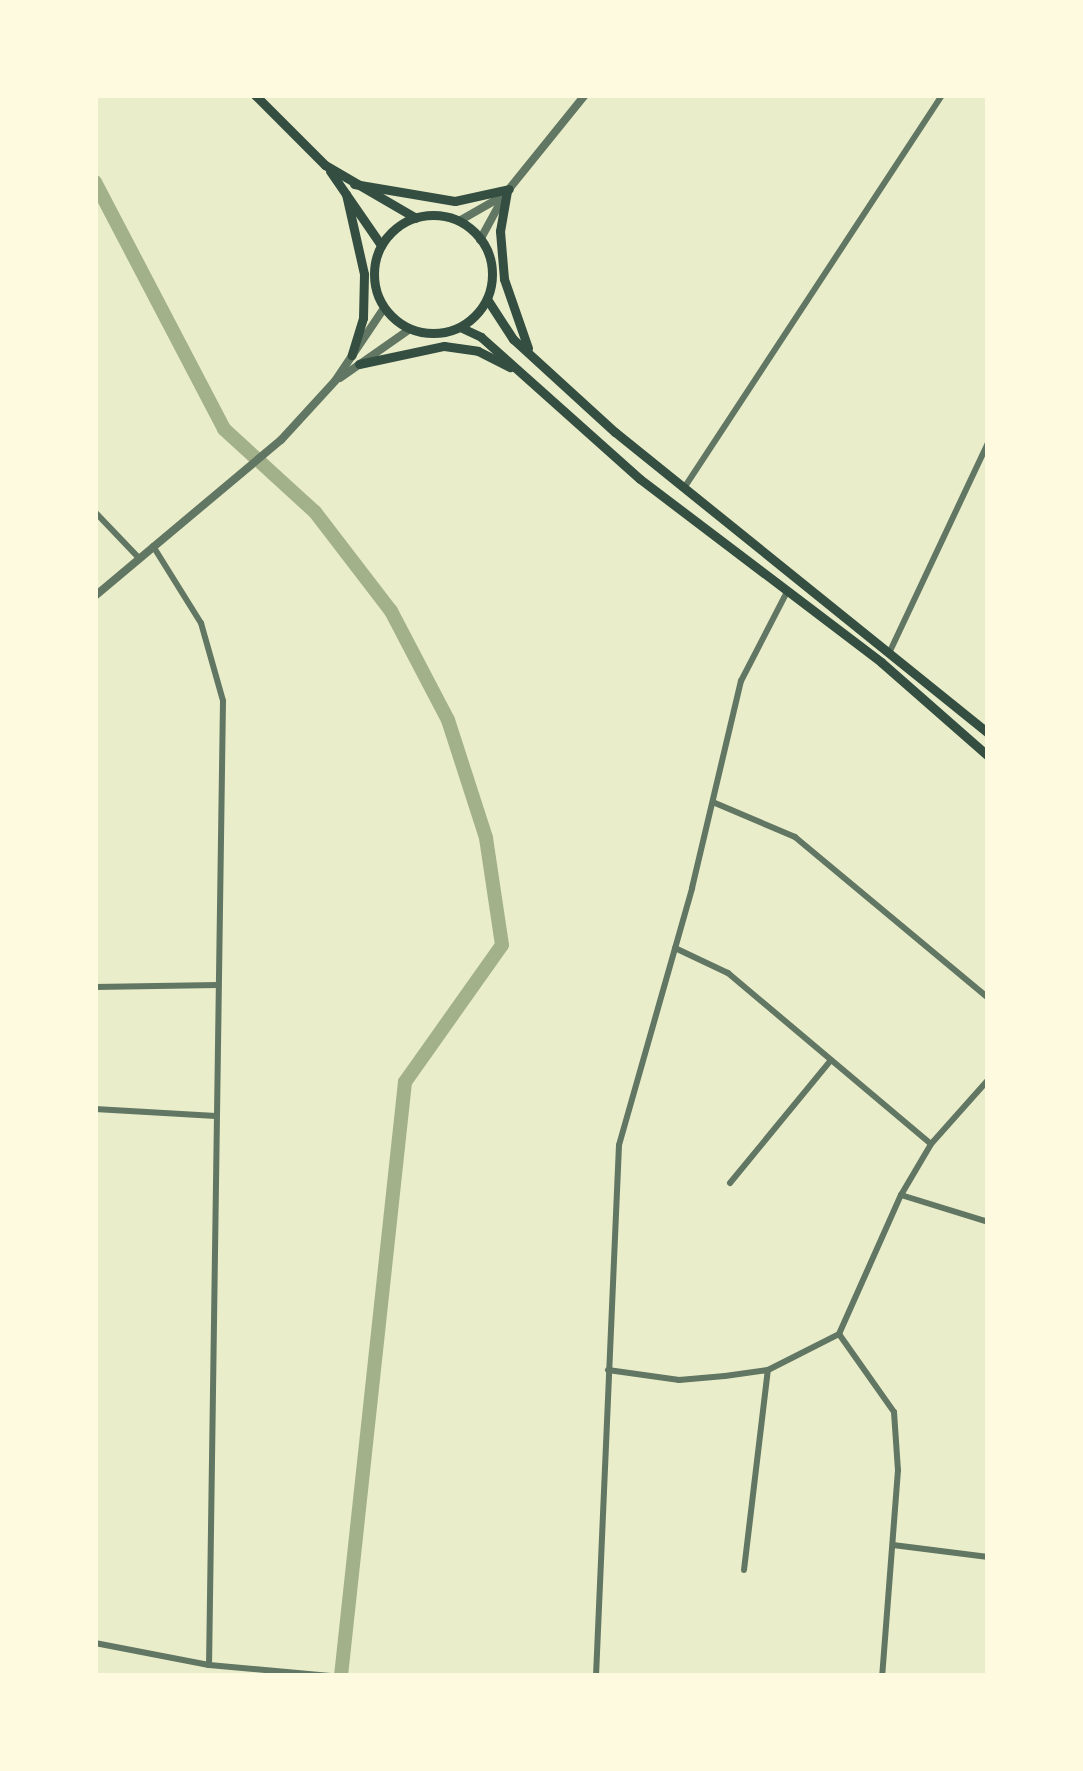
<!DOCTYPE html>
<html>
<head>
<meta charset="utf-8">
<style>
  body { margin:0 }
  #map { position:relative; width:1083px; height:1771px; overflow:hidden; background:#e9edc9; font-family:Signika,sans-serif }
  div>[style] { position:absolute }
  .canal>* { height:14px; margin:-7px; padding:0 7px; transform-origin:7px; border-radius:7px; background:#a3b18a }
  .minor>* { height:6px; margin:-3px; padding:0 3px; transform-origin:3px; border-radius:3px; background:#617663 }
  .tertiary>* { height:8px; margin:-4px; padding:0 4px; transform-origin:4px; border-radius:4px; background:#617663 }
  .secondary>* { height:9px; margin:-4.5px; padding:0 4.5px; transform-origin:4.5px; border-radius:4.5px; background:#344e41 }
  .secondary>.ring { margin:-4.5px; padding:0; box-sizing:content-box; background:none; border:9px solid #344e41; border-radius:50% }
  span { translate:-50% -50%; white-space:nowrap; text-align:center; line-height:1.15; -webkit-text-stroke:10px #fefae0; paint-order:stroke }
  .frame { position:absolute; inset:0; border:98px solid #fefae0; pointer-events:none }
</style>
</head>
<body>
<div id="map">
  <div class="canal">
    <div style="left:95px;top:182px;width:279px;rotate:62.4deg"></div>
    <div style="left:224px;top:429px;width:123px;rotate:42.4deg"></div>
    <div style="left:315px;top:512px;width:125px;rotate:52.5deg"></div>
    <div style="left:391px;top:611px;width:123px;rotate:62.4deg"></div>
    <div style="left:448px;top:720px;width:124px;rotate:72.1deg"></div>
    <div style="left:486px;top:838px;width:108px;rotate:81.5deg"></div>
    <div style="left:502px;top:945px;width:168px;rotate:125.3deg"></div>
    <div style="left:405px;top:1082px;width:597px;rotate:96.15deg"></div>
  </div>
  <div class="minor">
    <div style="left:686px;top:485px;width:467px;rotate:-56.7deg"></div>
    <div style="left:95px;top:512px;width:62px;rotate:46.3deg"></div>
    <div style="left:153px;top:546px;width:91px;rotate:58.1deg"></div>
    <div style="left:201px;top:623px;width:81px;rotate:74.2deg"></div>
    <div style="left:223px;top:701px;width:964px;rotate:90.83deg"></div>
    <div style="left:891px;top:649px;width:228px;rotate:-64.8deg"></div>
    <div style="left:715px;top:803px;width:87px;rotate:23deg"></div>
    <div style="left:795px;top:837px;width:251px;rotate:39.8deg"></div>
    <div style="left:675px;top:948px;width:59px;rotate:25.3deg"></div>
    <div style="left:728px;top:973px;width:265px;rotate:40.1deg"></div>
    <div style="left:95px;top:987px;width:123px;rotate:-0.9deg"></div>
    <div style="left:95px;top:1109px;width:121px;rotate:3.3deg"></div>
    <div style="left:730px;top:1183px;width:159px;rotate:-50.6deg"></div>
    <div style="left:901px;top:1195px;width:91px;rotate:17.2deg"></div>
    <div style="left:839px;top:1334px;width:95px;rotate:54.8deg"></div>
    <div style="left:894px;top:1412px;width:58px;rotate:86.1deg"></div>
    <div style="left:898px;top:1470px;width:207px;rotate:94.4deg"></div>
    <div style="left:608px;top:1370px;width:72px;rotate:8deg"></div>
    <div style="left:679px;top:1380px;width:46px;rotate:-5deg"></div>
    <div style="left:725px;top:1376px;width:43px;rotate:-7.9deg"></div>
    <div style="left:768px;top:1370px;width:80px;rotate:-26.9deg"></div>
    <div style="left:839px;top:1334px;width:152px;rotate:-66deg"></div>
    <div style="left:901px;top:1195px;width:59px;rotate:-59.5deg"></div>
    <div style="left:931px;top:1144px;width:86px;rotate:-48.3deg"></div>
    <div style="left:893px;top:1545px;width:96px;rotate:7.2deg"></div>
    <div style="left:744px;top:1570px;width:201px;rotate:-83.2deg"></div>
    <div style="left:95px;top:1643px;width:116px;rotate:10.9deg"></div>
    <div style="left:209px;top:1665px;width:122px;rotate:5.2deg"></div>
    <div style="left:596px;top:1676px;width:531px;rotate:-87.52deg"></div>
    <div style="left:619px;top:1145px;width:267px;rotate:-74.1deg"></div>
    <div style="left:692px;top:888px;width:213px;rotate:-76.7deg"></div>
    <div style="left:741px;top:681px;width:100px;rotate:-62.7deg"></div>
  </div>
  <div class="tertiary">
    <div style="left:459px;top:221px;width:48px;rotate:-29.7deg"></div>
    <div style="left:480px;top:240px;width:52px;rotate:-61.5deg"></div>
    <div style="left:505px;top:194px;width:127px;rotate:-51.1deg"></div>
    <div style="left:340px;top:378px;width:85px;rotate:-35deg"></div>
    <div style="left:95px;top:596px;width:243px;rotate:-40deg"></div>
    <div style="left:281px;top:440px;width:80px;rotate:-47.5deg"></div>
    <div style="left:335px;top:381px;width:88px;rotate:-56.1deg"></div>
  </div>
  <div class="secondary">
    <div style="left:255px;top:95px;width:99px;rotate:45deg"></div>
    <div style="left:325px;top:165px;width:105px;rotate:30.2deg"></div>
    <div style="left:330px;top:171px;width:90px;rotate:55.4deg"></div>
    <div style="left:354px;top:184px;width:102px;rotate:9.6deg"></div>
    <div style="left:455px;top:201px;width:55px;rotate:-12.5deg"></div>
    <div style="left:507px;top:191px;width:41px;rotate:99.9deg"></div>
    <div style="left:500px;top:231px;width:48px;rotate:85.2deg"></div>
    <div style="left:504px;top:279px;width:73px;rotate:70.8deg"></div>
    <div style="left:346px;top:194px;width:82px;rotate:77.3deg"></div>
    <div style="left:364px;top:274px;width:44px;rotate:91.3deg"></div>
    <div style="left:363px;top:318px;width:39px;rotate:107deg"></div>
    <div class="ring" style="left:374px;top:215px;width:109px;height:109px"></div>
    <div style="left:487px;top:299px;width:48px;rotate:57deg"></div>
    <div style="left:513px;top:339px;width:138px;rotate:42.4deg"></div>
    <div style="left:615px;top:432px;width:479px;rotate:38.9deg"></div>
    <div style="left:460px;top:327px;width:23px;rotate:25deg"></div>
    <div style="left:481px;top:337px;width:213px;rotate:41.8deg"></div>
    <div style="left:640px;top:479px;width:303px;rotate:37.2deg"></div>
    <div style="left:881px;top:662px;width:142px;rotate:41.3deg"></div>
    <div style="left:359px;top:364px;width:87px;rotate:-12deg"></div>
    <div style="left:444px;top:346px;width:34px;rotate:8deg"></div>
    <div style="left:478px;top:351px;width:36px;rotate:27deg"></div>
  </div>
  <div class="frame"></div>
</div>
</body>
</html>
